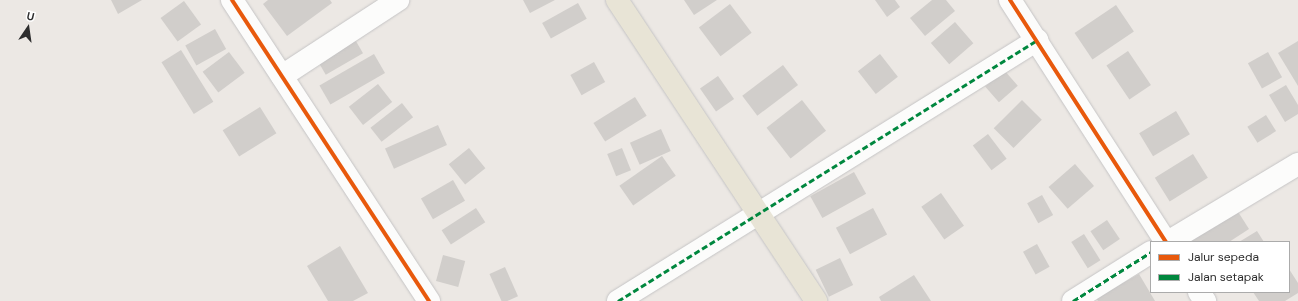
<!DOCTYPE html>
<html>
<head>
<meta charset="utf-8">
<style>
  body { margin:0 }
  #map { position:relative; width:1298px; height:301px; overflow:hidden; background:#ece8e4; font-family:"DM Sans",sans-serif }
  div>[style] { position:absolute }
  .building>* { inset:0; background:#d1cecb; transform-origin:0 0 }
  .roads { filter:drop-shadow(0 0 1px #c5c4c5) drop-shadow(0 0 1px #c5c4c5) }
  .minor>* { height:22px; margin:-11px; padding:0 11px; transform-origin:11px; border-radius:11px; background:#fcfcfb }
  .major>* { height:22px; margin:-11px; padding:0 11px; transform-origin:11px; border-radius:11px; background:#e8e4d6 }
  .quiet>* { height:3px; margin-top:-1.5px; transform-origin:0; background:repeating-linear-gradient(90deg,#00873e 0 6px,transparent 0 9px) }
  .cycleway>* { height:4px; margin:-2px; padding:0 2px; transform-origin:2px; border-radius:2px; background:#e8590c }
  span { translate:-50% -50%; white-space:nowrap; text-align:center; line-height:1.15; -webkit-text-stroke:3px #fff; paint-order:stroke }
  .legend { position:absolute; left:1150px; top:241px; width:140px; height:52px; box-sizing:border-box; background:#fff; border:1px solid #ababab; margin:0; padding:5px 7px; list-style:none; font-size:12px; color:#2e2e2e }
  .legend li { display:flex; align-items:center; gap:8px; height:20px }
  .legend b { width:20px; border:1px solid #ababab }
  .north { position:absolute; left:8px; top:8px; width:40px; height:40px; -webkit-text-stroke:3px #fff; paint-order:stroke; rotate:13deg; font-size:11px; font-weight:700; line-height:16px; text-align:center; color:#2e2e2e }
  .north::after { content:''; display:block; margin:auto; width:14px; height:18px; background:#2e2e2e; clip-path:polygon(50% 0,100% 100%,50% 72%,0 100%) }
</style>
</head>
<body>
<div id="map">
  <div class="building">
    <div style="clip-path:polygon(111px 0,142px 0,118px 14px)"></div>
    <div style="clip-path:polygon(268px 0,330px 0,332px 3px,287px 36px,263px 4px)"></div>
    <div style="clip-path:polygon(523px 0,555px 0,530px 13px)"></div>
    <div style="clip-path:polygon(684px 0,717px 0,694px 15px)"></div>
    <div style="clip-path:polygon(875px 0,895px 0,900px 7px,887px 17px)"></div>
    <div style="clip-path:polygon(932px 0,946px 0,955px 11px,925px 36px,910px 18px)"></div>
    <div style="left:184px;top:1px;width:29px;height:29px;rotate:54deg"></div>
    <div style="left:578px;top:3px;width:18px;height:41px;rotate:61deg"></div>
    <div style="left:730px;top:4px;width:36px;height:39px;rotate:53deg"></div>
    <div style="left:1116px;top:5px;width:32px;height:50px;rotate:56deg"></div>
    <div style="left:955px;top:22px;width:28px;height:32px;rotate:49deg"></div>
    <div style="left:215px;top:29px;width:23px;height:34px;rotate:61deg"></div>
    <div style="left:353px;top:36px;width:20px;height:43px;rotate:60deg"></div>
    <div style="clip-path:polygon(1298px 41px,1298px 86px,1278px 53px)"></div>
    <div style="left:181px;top:50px;width:61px;height:23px;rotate:58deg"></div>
    <div style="left:1128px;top:51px;width:41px;height:26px;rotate:56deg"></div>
    <div style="left:229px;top:52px;width:26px;height:33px;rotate:53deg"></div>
    <div style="left:1268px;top:52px;width:29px;height:23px;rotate:61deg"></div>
    <div style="left:374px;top:54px;width:22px;height:63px;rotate:60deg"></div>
    <div style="left:880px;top:54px;width:29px;height:28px;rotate:52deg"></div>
    <div style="left:594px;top:62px;width:23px;height:27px;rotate:61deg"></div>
    <div style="left:783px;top:65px;width:25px;height:51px;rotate:53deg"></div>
    <div style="left:1004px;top:70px;width:21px;height:25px;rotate:49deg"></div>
    <div style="left:718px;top:76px;width:28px;height:22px;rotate:55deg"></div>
    <div style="left:378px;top:84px;width:23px;height:37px;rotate:52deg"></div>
    <div style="clip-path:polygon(1286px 85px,1298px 105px,1298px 114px,1285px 122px,1269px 95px)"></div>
    <div style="left:635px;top:97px;width:22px;height:49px;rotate:58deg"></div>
    <div style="left:802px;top:100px;width:39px;height:45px;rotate:52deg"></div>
    <div style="left:1022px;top:100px;width:28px;height:40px;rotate:45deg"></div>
    <div style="left:402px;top:103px;width:18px;height:40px;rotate:52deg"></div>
    <div style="left:260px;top:107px;width:31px;height:44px;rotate:58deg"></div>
    <div style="left:1176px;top:111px;width:27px;height:43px;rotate:59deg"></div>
    <div style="left:1266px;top:115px;width:19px;height:22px;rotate:58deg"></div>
    <div style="left:438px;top:125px;width:22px;height:58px;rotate:66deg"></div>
    <div style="left:661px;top:129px;width:24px;height:34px;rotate:66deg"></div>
    <div style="left:988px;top:134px;width:31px;height:19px;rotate:53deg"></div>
    <div style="left:469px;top:148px;width:26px;height:26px;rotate:51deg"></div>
    <div style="left:622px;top:148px;width:24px;height:16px;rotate:68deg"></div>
    <div style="left:1193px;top:154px;width:28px;height:45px;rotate:58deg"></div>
    <div style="left:662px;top:156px;width:24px;height:52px;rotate:55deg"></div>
    <div style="left:1075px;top:164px;width:29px;height:35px;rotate:49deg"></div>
    <div style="left:854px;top:172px;width:25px;height:50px;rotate:61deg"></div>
    <div style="left:453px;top:180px;width:24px;height:37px;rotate:60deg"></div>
    <div style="left:941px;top:193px;width:40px;height:24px;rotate:55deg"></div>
    <div style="left:1042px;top:195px;width:23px;height:17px;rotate:61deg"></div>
    <div style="clip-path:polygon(1235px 207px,1249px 229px,1229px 242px,1192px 242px,1189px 237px)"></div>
    <div style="left:476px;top:208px;width:17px;height:41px;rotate:57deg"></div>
    <div style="left:873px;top:208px;width:30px;height:42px;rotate:62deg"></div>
    <div style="left:1107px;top:220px;width:23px;height:20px;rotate:56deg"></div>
    <div style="clip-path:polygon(1257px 231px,1264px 242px,1239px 242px)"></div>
    <div style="left:1084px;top:234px;width:31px;height:15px;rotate:58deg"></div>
    <div style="left:1037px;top:244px;width:26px;height:16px;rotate:61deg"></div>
    <div style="clip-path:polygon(340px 246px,368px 293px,353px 301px,328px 301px,307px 266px)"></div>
    <div style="left:443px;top:255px;width:23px;height:27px;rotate:15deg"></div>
    <div style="left:840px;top:258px;width:30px;height:27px;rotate:64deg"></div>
    <div style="left:505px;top:267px;width:32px;height:17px;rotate:66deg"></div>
    <div style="clip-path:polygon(1289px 269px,1298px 283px,1298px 293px,1285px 301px,1259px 301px,1253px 292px,1289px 292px)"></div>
    <div style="clip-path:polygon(1139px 274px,1155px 301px,1098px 301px,1096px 298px)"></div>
    <div style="clip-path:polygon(914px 275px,931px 301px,881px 301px,879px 297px)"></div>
  </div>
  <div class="roads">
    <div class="minor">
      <div style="left:232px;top:0;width:360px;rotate:56.8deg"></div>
      <div style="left:1010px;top:0;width:288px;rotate:57.2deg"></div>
      <div style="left:282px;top:76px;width:139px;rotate:-33.2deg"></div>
      <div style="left:1168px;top:242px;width:152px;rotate:-31deg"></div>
      <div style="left:1199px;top:292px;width:11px;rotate:56deg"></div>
      <div style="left:618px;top:301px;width:494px;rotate:-31.9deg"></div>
      <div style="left:1073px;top:301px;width:92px;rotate:-32.1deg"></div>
    </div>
    <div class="major">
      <div style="left:617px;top:0;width:361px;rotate:56.5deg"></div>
    </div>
  </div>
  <div class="quiet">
    <div style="left:618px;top:301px;width:494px;rotate:-31.9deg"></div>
    <div style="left:1073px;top:301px;width:92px;rotate:-32.1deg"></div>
  </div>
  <div class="cycleway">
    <div style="left:232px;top:0;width:360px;rotate:56.8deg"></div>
    <div style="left:1010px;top:0;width:288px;rotate:57.2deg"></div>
  </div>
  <ul class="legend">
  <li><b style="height:5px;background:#e8590c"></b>Jalur sepeda</li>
  <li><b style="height:5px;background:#00873e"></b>Jalan setapak</li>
  </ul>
  <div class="north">U</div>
</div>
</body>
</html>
